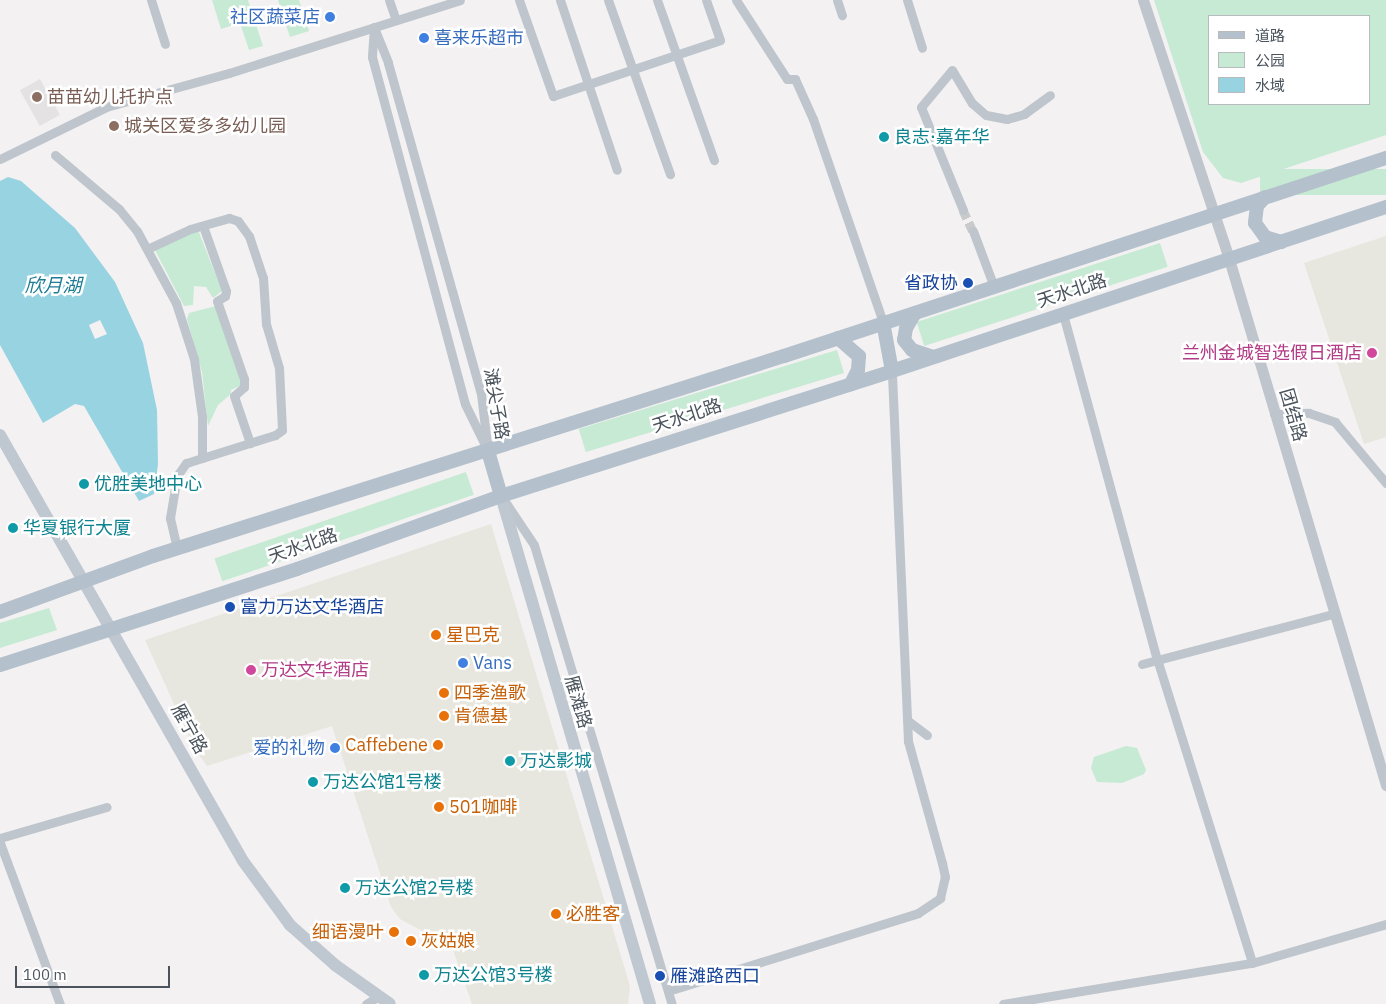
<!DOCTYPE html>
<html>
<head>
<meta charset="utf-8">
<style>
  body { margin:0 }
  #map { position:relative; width:1386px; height:1004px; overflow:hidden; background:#f3f1f1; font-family:"IBM Plex Sans","Noto Sans SC",sans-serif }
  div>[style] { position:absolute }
  .commercial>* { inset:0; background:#e8e7df }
  .education>* { inset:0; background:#e4e2e2; transform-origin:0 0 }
  .green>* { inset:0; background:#c6ead4; transform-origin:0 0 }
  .water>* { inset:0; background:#98d3e2 }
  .minor-tunnel>* { height:9px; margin-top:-4.5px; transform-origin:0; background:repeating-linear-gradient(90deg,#c9cacc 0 9px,transparent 0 13.5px) }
  .minor>* { height:9px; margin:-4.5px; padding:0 4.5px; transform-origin:4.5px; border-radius:4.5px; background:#bec5cc }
  .tertiary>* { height:11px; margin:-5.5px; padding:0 5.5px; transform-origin:5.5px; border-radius:5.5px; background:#bec5cc }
  .secondary>* { height:12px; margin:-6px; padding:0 6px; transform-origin:6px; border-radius:6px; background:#bfc7d0 }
  .primary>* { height:14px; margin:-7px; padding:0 7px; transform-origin:7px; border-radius:7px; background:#b4c0cc }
  .dots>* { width:14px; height:14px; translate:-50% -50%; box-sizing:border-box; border:2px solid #fff; border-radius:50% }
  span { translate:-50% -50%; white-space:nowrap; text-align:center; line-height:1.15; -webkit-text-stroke:5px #fff; paint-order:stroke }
  .shop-label { font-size:18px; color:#366cbe }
  .right { translate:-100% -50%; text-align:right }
  .left { translate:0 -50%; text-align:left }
  .education-label { font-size:18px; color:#785e54 }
  .culture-label { font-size:18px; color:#0d838f }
  .transit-label { font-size:18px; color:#164399 }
  .street-label { font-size:18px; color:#4b545c }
  .hotel-label { font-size:18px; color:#b23c85 }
  .food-label { font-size:18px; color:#c56008 }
  .water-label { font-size:19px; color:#1e7c94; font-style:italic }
  .legend { position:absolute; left:1208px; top:15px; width:162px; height:90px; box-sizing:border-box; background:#fff; border:1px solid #b7bbbe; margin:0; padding:6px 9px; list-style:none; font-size:15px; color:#4b545c }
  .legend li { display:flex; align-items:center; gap:10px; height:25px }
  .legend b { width:25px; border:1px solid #b7bbbe }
  .scale { position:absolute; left:15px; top:966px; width:155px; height:22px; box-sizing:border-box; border:2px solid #4b545c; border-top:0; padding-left:6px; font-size:15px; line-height:18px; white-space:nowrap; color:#4b545c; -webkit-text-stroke:4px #fff; paint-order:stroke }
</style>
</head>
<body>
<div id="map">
  <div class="commercial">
    <div style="clip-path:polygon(1386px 236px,1386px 437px,1364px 444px,1304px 263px)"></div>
    <div style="clip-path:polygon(491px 524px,630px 986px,628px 1004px,472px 1004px,452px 947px,400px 919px,391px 907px,332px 726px,207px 766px,194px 748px,145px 640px)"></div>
  </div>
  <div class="education">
    <div style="left:40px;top:79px;width:41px;height:23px;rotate:61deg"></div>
  </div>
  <div class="green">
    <div style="clip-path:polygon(212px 0,248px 0,263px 46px,249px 50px,240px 23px,221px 29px)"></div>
    <div style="clip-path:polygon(278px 0,299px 0,309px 31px,290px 37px)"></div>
    <div style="clip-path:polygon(evenodd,1154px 0,1386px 0,1386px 135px,1241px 183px,1223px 178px,1203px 152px,1154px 0,1210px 16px,1370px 16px,1370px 104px,1210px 104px,1210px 16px)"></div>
    <div style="left:1386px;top:169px;width:26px;height:126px;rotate:90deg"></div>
    <div style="clip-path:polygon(198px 230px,222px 291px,213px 298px,206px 287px,194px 286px,193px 305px,184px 306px,155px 250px)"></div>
    <div style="left:1160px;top:243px;width:25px;height:256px;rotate:72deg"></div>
    <div style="clip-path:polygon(216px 306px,242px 385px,231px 390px,231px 394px,218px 405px,208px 426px,202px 372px,187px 319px,189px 313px)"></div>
    <div style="left:837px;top:350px;width:24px;height:270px;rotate:73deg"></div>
    <div style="left:466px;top:472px;width:24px;height:266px;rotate:71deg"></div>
    <div style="clip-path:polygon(49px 608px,57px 630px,0 648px,0 623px)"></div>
    <div style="clip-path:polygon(1126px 746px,1137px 748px,1146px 770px,1144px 774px,1122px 783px,1097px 782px,1091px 768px,1094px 757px)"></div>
  </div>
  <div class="water">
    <div style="clip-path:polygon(evenodd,8px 177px,21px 181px,75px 228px,115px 282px,143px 343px,157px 410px,158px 464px,154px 494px,139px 501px,84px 406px,75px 404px,43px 423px,0 345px,0 181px,8px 177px,100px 320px,107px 334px,95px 339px,89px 325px,100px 320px)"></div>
  </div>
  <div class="minor-tunnel">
    <div style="left:963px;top:210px;width:23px;rotate:65deg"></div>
  </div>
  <div class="minor">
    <div style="left:151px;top:0;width:46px;rotate:72.3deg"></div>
    <div style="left:389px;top:0;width:21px;rotate:71deg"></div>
    <div style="left:519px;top:0;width:102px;rotate:70.5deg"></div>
    <div style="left:553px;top:96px;width:176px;rotate:-18.5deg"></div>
    <div style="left:720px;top:40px;width:42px;rotate:-109.3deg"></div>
    <div style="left:560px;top:0;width:179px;rotate:71.5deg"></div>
    <div style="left:608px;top:0;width:185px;rotate:70.4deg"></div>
    <div style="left:657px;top:0;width:170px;rotate:70.4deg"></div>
    <div style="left:736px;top:0;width:94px;rotate:57.2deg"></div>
    <div style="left:787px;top:79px;width:8px"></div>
    <div style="left:795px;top:79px;width:44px;rotate:65.8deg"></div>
    <div style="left:813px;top:119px;width:215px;rotate:71deg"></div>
    <div style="left:837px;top:0;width:16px;rotate:72deg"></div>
    <div style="left:907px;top:0;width:50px;rotate:72.6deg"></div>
    <div style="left:374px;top:27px;width:30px;rotate:94deg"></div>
    <div style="left:372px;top:57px;width:359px;rotate:75deg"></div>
    <div style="left:465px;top:404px;width:52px;rotate:63.9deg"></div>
    <div style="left:375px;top:30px;width:35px;rotate:68deg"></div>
    <div style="left:388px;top:63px;width:344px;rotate:74.3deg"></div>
    <div style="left:481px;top:394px;width:50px;rotate:83.2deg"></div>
    <div style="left:55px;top:155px;width:84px;rotate:40.2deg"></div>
    <div style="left:119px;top:209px;width:28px;rotate:51deg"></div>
    <div style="left:137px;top:231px;width:82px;rotate:61.6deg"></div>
    <div style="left:176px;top:303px;width:59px;rotate:72.2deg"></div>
    <div style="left:194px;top:359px;width:59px;rotate:82.1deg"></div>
    <div style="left:202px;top:417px;width:41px;rotate:90deg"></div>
    <div style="left:0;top:159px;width:118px;rotate:-26.1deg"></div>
    <div style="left:106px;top:107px;width:128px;rotate:-15.5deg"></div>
    <div style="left:229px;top:73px;width:242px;rotate:-17.5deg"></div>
    <div style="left:963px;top:210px;width:111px;rotate:-112.2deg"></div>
    <div style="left:921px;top:107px;width:48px;rotate:-50deg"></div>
    <div style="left:952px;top:70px;width:39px;rotate:59deg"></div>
    <div style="left:972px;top:103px;width:18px;rotate:41deg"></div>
    <div style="left:986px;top:115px;width:21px;rotate:11deg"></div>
    <div style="left:1007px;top:119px;width:18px;rotate:-16deg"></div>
    <div style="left:1024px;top:114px;width:32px;rotate:-36deg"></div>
    <div style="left:203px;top:226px;width:69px;rotate:70.5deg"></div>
    <div style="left:226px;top:291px;width:5px;rotate:101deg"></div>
    <div style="left:225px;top:296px;width:9px;rotate:148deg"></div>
    <div style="left:217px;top:301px;width:83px;rotate:70.9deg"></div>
    <div style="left:244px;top:379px;width:8px;rotate:90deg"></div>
    <div style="left:244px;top:387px;width:13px;rotate:138deg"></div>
    <div style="left:234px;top:396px;width:50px;rotate:71.2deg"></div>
    <div style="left:973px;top:231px;width:60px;rotate:69.4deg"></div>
    <div style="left:147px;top:249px;width:47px;rotate:-24.9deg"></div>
    <div style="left:190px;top:229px;width:41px;rotate:-15.8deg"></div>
    <div style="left:229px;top:218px;width:9px;rotate:18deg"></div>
    <div style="left:238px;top:221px;width:19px;rotate:54deg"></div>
    <div style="left:249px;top:236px;width:44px;rotate:71.6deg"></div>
    <div style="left:263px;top:278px;width:46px;rotate:86.3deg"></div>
    <div style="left:266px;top:324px;width:46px;rotate:73.5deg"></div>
    <div style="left:279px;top:368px;width:62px;rotate:87.2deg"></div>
    <div style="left:282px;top:430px;width:9px;rotate:144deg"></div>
    <div style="left:275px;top:435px;width:93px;rotate:162.5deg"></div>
    <div style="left:186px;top:463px;width:16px;rotate:125deg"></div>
    <div style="left:177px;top:476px;width:43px;rotate:99.5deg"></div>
    <div style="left:170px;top:518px;width:32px;rotate:77deg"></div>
    <div style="left:1063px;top:314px;width:358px;rotate:74.8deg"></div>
    <div style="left:1157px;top:659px;width:318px;rotate:72.6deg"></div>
    <div style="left:1274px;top:414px;width:35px;rotate:-2deg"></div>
    <div style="left:1309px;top:413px;width:28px;rotate:19deg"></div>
    <div style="left:1335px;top:422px;width:80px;rotate:50.1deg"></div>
    <div style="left:506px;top:503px;width:50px;rotate:56.3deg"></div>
    <div style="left:534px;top:545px;width:479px;rotate:73.3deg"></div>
    <div style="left:1142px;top:664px;width:197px;rotate:-14.7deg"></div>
    <div style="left:907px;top:720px;width:25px;rotate:37deg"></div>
    <div style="left:0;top:838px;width:111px;rotate:-16.2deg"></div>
    <div style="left:0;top:843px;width:172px;rotate:69.6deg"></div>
    <div style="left:668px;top:991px;width:262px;rotate:-17.3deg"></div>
    <div style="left:918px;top:913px;width:27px;rotate:-34deg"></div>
    <div style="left:940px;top:898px;width:22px;rotate:-77deg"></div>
    <div style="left:945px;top:877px;width:14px;rotate:-102deg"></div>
    <div style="left:942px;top:863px;width:127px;rotate:-105.6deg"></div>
    <div style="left:908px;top:741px;width:370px;rotate:-92.5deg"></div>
    <div style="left:366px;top:1004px;width:13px;rotate:-32deg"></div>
    <div style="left:1003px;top:1004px;width:252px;rotate:-9.4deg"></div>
    <div style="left:1252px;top:963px;width:140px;rotate:-16.2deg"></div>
  </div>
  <div class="tertiary">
    <div style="left:1143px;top:0;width:273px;rotate:71.6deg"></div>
    <div style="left:1229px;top:259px;width:549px;rotate:73.38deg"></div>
  </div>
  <div class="secondary">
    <div style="left:0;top:435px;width:490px;rotate:60.3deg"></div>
    <div style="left:243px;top:861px;width:79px;rotate:53.7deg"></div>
    <div style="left:290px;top:925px;width:60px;rotate:41.6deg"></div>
    <div style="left:335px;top:965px;width:67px;rotate:35.3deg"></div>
    <div style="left:501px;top:496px;width:529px;rotate:73.65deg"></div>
  </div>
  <div class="primary">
    <div style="left:1265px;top:197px;width:12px;rotate:132deg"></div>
    <div style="left:1257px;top:206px;width:17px;rotate:97deg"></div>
    <div style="left:1255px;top:223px;width:17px;rotate:54deg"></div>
    <div style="left:1265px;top:237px;width:17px;rotate:17deg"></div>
    <div style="left:915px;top:313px;width:17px;rotate:121deg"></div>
    <div style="left:906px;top:328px;width:12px;rotate:99deg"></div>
    <div style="left:904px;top:340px;width:13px;rotate:51deg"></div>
    <div style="left:912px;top:350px;width:22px;rotate:18deg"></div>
    <div style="left:883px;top:322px;width:50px;rotate:79.6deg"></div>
    <div style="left:838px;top:338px;width:28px;rotate:41deg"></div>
    <div style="left:859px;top:356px;width:14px;rotate:94deg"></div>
    <div style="left:858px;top:370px;width:16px;rotate:117deg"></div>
    <div style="left:488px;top:451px;width:47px;rotate:73.9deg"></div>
    <div style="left:0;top:612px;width:163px;rotate:-20.1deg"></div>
    <div style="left:153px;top:556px;width:662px;rotate:-17.59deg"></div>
    <div style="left:784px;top:356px;width:634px;rotate:-18.21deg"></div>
    <div style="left:0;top:665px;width:312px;rotate:-17.9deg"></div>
    <div style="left:297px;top:569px;width:217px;rotate:-19.7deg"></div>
    <div style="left:501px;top:496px;width:410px;rotate:-17.7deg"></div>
    <div style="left:892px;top:371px;width:521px;rotate:-18.37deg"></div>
  </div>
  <div class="dots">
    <div style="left:330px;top:17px;background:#3f7fe0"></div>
    <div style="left:424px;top:38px;background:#3f7fe0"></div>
    <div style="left:37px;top:97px;background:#8d6e63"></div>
    <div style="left:114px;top:126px;background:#8d6e63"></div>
    <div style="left:884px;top:137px;background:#0f9aa8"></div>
    <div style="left:968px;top:283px;background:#1a4fb4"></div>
    <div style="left:1372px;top:353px;background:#d1479c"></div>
    <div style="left:84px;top:484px;background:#0f9aa8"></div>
    <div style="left:13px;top:528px;background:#0f9aa8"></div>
    <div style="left:230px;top:607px;background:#1a4fb4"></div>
    <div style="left:436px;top:635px;background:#e8710a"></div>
    <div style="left:463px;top:663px;background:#3f7fe0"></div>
    <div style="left:251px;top:670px;background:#d1479c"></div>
    <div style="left:444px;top:693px;background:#e8710a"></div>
    <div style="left:444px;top:716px;background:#e8710a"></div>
    <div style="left:438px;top:745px;background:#e8710a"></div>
    <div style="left:335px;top:748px;background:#3f7fe0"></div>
    <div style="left:510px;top:761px;background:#0f9aa8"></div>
    <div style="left:313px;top:782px;background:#0f9aa8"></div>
    <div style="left:439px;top:807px;background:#e8710a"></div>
    <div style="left:345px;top:888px;background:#0f9aa8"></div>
    <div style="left:556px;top:914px;background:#e8710a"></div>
    <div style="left:394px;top:932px;background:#e8710a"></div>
    <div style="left:411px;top:941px;background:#e8710a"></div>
    <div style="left:424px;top:975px;background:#0f9aa8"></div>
    <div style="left:660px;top:976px;background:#1a4fb4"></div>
  </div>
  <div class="shop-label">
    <span class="right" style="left:320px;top:17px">社区蔬菜店</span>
    <span class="left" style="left:434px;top:38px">喜来乐超市</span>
    <span class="left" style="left:473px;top:663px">Vans</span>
    <span class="right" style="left:325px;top:748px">爱的礼物</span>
  </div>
  <div class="education-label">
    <span class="left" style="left:47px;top:97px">苗苗幼儿托护点</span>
    <span class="left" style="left:124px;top:126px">城关区爱多多幼儿园</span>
  </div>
  <div class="culture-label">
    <span class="left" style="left:894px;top:137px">良志·嘉年华</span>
    <span class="left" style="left:94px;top:484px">优胜美地中心</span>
    <span class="left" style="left:23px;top:528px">华夏银行大厦</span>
    <span class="left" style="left:520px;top:761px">万达影城</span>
    <span class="left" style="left:323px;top:782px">万达公馆1号楼</span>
    <span class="left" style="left:355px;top:888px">万达公馆2号楼</span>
    <span class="left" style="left:434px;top:975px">万达公馆3号楼</span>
  </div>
  <div class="transit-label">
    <span class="right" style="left:958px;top:283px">省政协</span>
    <span class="left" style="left:240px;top:607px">富力万达文华酒店</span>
    <span class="left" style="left:670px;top:976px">雁滩路西口</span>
  </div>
  <div class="street-label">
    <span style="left:1072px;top:291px;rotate:-18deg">天水北路</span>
    <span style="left:496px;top:404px;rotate:80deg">滩尖子路</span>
    <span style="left:1293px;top:415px;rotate:74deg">团结路</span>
    <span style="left:687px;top:416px;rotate:-18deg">天水北路</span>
    <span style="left:303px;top:546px;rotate:-19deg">天水北路</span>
    <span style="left:578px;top:702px;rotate:74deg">雁滩路</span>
    <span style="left:189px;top:729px;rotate:61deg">雁宁路</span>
  </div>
  <div class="hotel-label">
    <span class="right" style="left:1362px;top:353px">兰州金城智选假日酒店</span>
    <span class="left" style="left:261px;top:670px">万达文华酒店</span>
  </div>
  <div class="food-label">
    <span class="left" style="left:446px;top:635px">星巴克</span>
    <span class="left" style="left:454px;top:693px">四季渔歌</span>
    <span class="left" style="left:454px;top:716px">肯德基</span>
    <span class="right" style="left:428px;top:745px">Caffebene</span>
    <span class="left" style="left:449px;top:807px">501咖啡</span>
    <span class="left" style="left:566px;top:914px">必胜客</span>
    <span class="right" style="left:384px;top:932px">细语漫叶</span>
    <span class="left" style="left:421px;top:941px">灰姑娘</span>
  </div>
  <div class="water-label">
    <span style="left:53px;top:286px">欣月湖</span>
  </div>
  <ul class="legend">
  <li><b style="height:6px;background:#b4c0cc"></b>道路</li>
  <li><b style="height:14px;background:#c6ead4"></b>公园</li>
  <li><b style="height:14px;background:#98d3e2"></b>水域</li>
  </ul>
  <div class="scale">100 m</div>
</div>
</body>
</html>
